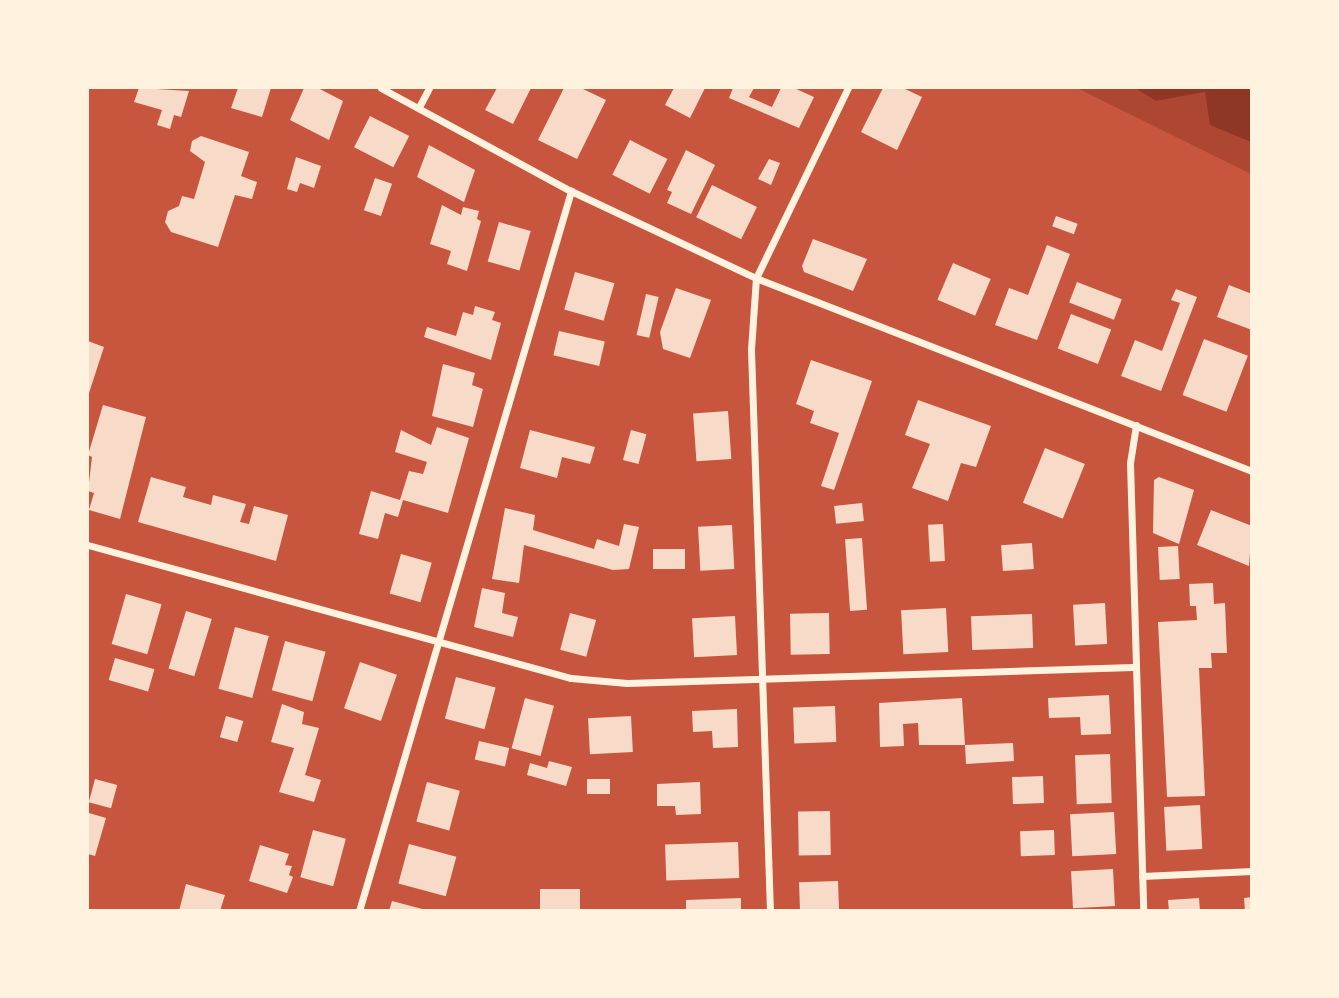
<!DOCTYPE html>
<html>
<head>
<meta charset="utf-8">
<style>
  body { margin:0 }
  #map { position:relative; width:1339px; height:998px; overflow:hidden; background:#c8553d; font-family:"PT Sans Narrow",sans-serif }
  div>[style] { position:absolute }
  .green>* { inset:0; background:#ae4732 }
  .water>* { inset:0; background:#8f3625 }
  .building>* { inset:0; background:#f7dbc8; transform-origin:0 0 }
  .minor>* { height:7px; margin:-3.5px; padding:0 3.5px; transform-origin:3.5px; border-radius:3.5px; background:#fff3e0 }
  span { translate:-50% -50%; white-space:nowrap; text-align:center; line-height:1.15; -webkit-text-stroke:6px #fff3e0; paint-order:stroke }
  .frame { position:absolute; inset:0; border:89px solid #fff3e0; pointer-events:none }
</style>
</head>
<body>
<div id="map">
  <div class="green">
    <div style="clip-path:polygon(1077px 88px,1135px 88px,1156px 101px,1205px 92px,1211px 125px,1251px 142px,1251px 174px)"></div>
  </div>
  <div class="water">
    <div style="clip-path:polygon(1135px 88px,1251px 88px,1251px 142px,1210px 125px,1205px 92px,1156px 101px)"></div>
  </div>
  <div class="building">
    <div style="clip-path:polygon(139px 88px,189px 91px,181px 117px,174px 115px,170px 129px,157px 125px,162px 110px,134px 102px)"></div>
    <div style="clip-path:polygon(238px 88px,271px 88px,262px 117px,231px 108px)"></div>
    <div style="clip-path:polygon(304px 88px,318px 88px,343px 101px,329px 140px,290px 120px)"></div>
    <div style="clip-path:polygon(497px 88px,531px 88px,513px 124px,485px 110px)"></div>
    <div style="clip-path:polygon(564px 88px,581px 88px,606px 100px,577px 159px,538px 140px)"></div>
    <div style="clip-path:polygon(674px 88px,705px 88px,690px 118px,665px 105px)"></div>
    <div style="clip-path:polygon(733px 88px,754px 88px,749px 97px,772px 107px,781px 88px,794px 88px,814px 97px,799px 128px,729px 98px)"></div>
    <div style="clip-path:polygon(883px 88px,903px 88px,922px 97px,897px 150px,861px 132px)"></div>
    <div style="left:370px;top:116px;width:44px;height:35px;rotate:27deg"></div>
    <div style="clip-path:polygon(201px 136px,249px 152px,241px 176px,257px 182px,252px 199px,235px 195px,218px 247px,171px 232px,165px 222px,168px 211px,179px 206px,182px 196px,194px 199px,205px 162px,190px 151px,192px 141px)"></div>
    <div style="left:630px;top:140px;width:42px;height:39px;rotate:27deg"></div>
    <div style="clip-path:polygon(429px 145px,475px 170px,464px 202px,417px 177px)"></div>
    <div style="clip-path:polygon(686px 150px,715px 165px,691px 214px,667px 203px,672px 192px,667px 190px)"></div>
    <div style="clip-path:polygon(296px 157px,321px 166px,314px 188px,300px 183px,297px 192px,287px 189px)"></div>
    <div style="clip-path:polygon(769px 159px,780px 163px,771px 185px,758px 179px)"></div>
    <div style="left:375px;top:178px;width:18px;height:34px;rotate:19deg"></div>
    <div style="left:712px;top:185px;width:50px;height:36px;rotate:26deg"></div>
    <div style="clip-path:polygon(442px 205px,461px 215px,463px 207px,479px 211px,477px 219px,481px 221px,467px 271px,447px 264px,451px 251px,430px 244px)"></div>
    <div style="left:1056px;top:216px;width:23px;height:11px;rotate:20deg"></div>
    <div style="left:499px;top:222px;width:33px;height:41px;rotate:16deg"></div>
    <div style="clip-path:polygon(813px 239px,867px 259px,853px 291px,804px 272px,802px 266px)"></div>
    <div style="clip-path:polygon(1047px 245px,1070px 254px,1037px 340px,995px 325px,1009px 288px,1028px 295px)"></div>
    <div style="left:953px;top:263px;width:41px;height:40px;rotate:23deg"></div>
    <div style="left:575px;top:272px;width:41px;height:39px;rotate:16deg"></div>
    <div style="left:1077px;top:282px;width:48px;height:22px;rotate:21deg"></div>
    <div style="clip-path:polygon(1229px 285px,1252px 294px,1252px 330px,1217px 317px)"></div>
    <div style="clip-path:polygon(676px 288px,711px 300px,690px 358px,663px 349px,660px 332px)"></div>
    <div style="clip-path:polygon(1176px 289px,1197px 297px,1161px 391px,1121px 376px,1135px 340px,1162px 351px,1180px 303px,1171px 300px)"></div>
    <div style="left:646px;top:294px;width:13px;height:42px;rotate:13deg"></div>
    <div style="clip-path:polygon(475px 306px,495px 312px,492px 320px,501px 323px,491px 360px,424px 337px,427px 327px,456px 336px,463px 312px,473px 315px)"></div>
    <div style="left:1071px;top:314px;width:43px;height:37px;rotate:21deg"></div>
    <div style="left:559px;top:331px;width:47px;height:25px;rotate:13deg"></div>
    <div style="left:1204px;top:339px;width:47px;height:60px;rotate:21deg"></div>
    <div style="clip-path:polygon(88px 341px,104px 347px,88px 396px)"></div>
    <div style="clip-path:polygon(811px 360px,872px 381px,834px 490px,821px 486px,839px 433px,810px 423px,814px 411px,796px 404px)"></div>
    <div style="clip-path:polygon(443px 364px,475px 373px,472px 385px,483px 389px,473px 427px,432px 416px)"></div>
    <div style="clip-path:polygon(918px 400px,991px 426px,976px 467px,961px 463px,948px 501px,912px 488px,930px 444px,905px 435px)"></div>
    <div style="clip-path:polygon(103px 405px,146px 417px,120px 519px,89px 510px,94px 493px,88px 491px,92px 457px,88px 455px)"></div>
    <div style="left:728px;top:411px;width:48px;height:35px;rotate:86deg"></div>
    <div style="clip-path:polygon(437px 427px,469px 438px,448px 513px,403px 500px,398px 517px,385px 513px,378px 539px,359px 534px,371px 491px,400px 500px,409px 471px,423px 474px,427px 462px,395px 452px,401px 430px,431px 445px)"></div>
    <div style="clip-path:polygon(530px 430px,595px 447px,590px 464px,562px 457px,557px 478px,520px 468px)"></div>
    <div style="left:631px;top:430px;width:16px;height:31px;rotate:15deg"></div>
    <div style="left:1045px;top:448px;width:43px;height:59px;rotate:22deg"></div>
    <div style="clip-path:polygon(151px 477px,186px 487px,183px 497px,211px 505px,213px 495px,246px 504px,240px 522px,249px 524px,254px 506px,288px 515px,276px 561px,138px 522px)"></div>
    <div style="clip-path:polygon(1159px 477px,1194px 490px,1179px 544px,1153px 533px,1154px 480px)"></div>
    <div style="left:862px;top:503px;width:18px;height:28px;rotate:84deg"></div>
    <div style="clip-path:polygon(505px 508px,535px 515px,533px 530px,594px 549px,597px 539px,619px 546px,624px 524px,639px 527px,629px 569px,613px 570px,524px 545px,519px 583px,492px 579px)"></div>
    <div style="clip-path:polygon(1211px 510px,1252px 526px,1249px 566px,1197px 545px)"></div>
    <div style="left:943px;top:524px;width:37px;height:15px;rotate:87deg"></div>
    <div style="left:732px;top:525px;width:44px;height:34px;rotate:87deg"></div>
    <div style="left:862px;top:538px;width:72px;height:17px;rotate:86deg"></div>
    <div style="left:1032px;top:543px;width:26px;height:31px;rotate:86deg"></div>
    <div style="left:1178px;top:546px;width:33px;height:20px;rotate:87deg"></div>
    <div style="left:653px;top:549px;width:32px;height:20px"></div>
    <div style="left:401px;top:554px;width:32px;height:41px;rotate:16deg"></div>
    <div style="clip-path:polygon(1213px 583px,1214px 604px,1225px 603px,1227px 653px,1211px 653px,1212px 668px,1199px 668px,1205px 796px,1167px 797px,1158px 622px,1197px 620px,1196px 606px,1190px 606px,1189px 584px)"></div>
    <div style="clip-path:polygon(482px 588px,505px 593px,502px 613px,518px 617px,513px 637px,474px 627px)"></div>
    <div style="left:126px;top:594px;width:37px;height:52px;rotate:16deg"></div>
    <div style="left:1105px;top:603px;width:41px;height:32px;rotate:87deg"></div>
    <div style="left:946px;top:608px;width:44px;height:45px;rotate:87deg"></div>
    <div style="left:186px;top:611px;width:27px;height:60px;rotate:17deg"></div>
    <div style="left:570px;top:613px;width:27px;height:38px;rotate:15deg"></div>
    <div style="left:829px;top:613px;width:41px;height:39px;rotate:89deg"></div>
    <div style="left:1032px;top:614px;width:34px;height:61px;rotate:88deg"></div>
    <div style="left:735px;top:616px;width:39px;height:43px;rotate:87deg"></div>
    <div style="left:235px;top:627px;width:35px;height:64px;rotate:15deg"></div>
    <div style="left:285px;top:641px;width:42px;height:51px;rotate:15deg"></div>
    <div style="left:115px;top:658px;width:41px;height:23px;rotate:16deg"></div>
    <div style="left:360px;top:662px;width:39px;height:49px;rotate:19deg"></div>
    <div style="left:456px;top:677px;width:41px;height:43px;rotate:15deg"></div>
    <div style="clip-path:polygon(1109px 695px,1111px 734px,1081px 735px,1080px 717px,1049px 718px,1048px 698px)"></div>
    <div style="left:525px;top:698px;width:30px;height:52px;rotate:15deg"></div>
    <div style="clip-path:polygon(962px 698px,965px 745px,1013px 743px,1014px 761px,966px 764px,965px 745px,919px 745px,918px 723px,903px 724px,904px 746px,880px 747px,879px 703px)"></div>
    <div style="clip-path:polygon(282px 704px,304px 712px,302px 724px,319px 728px,305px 775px,321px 780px,314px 802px,279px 792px,294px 748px,271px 742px)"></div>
    <div style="left:835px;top:706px;width:36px;height:42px;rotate:88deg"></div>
    <div style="clip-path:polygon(737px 709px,738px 747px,713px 748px,712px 731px,693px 732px,692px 711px)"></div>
    <div style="left:226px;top:716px;width:18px;height:22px;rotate:16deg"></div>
    <div style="left:631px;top:716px;width:36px;height:43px;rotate:87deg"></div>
    <div style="left:479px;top:741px;width:31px;height:19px;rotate:13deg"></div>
    <div style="left:1110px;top:754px;width:49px;height:35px;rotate:88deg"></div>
    <div style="clip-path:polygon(549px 761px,572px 767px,566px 786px,527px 775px,530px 763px,547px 768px)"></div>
    <div style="left:1043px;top:776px;width:27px;height:31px;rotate:88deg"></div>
    <div style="left:95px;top:779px;width:23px;height:24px;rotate:15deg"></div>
    <div style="left:587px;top:779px;width:23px;height:15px"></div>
    <div style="left:427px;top:782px;width:34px;height:41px;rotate:15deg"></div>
    <div style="clip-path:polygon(700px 782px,701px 814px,676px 815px,675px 806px,657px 806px,657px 784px)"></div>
    <div style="left:1200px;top:805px;width:44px;height:36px;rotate:87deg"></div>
    <div style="left:830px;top:811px;width:44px;height:32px;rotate:89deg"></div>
    <div style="left:1114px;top:812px;width:42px;height:44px;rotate:87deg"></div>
    <div style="clip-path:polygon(89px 813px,106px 818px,95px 856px,88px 854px)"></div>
    <div style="left:313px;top:830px;width:34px;height:49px;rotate:15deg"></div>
    <div style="left:1054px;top:830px;width:25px;height:34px;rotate:88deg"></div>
    <div style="left:738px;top:842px;width:36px;height:73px;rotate:88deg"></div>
    <div style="left:409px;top:844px;width:49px;height:41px;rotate:15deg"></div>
    <div style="clip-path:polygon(260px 845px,289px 854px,285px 865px,292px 866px,289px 875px,293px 877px,287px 893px,249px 881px)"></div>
    <div style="left:1113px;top:869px;width:37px;height:42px;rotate:87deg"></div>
    <div style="left:838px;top:881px;width:30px;height:39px;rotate:88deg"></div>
    <div style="clip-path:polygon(186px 884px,225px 895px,220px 911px,179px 911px)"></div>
    <div style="left:540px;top:889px;width:40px;height:22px"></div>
    <div style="clip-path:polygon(1252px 897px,1252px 911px,1245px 911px,1244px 898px)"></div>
    <div style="clip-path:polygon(741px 898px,741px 911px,686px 911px,686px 900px)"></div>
    <div style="clip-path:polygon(1199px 898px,1200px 911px,1169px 911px,1168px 900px)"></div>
    <div style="clip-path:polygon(392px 901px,426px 910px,426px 911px,389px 911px)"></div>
  </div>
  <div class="minor">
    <div style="left:381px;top:88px;width:216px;rotate:28.5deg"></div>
    <div style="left:571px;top:191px;width:204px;rotate:25.2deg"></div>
    <div style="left:756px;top:278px;width:532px;rotate:21.26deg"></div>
    <div style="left:419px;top:107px;width:21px;rotate:-62deg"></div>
    <div style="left:1136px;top:425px;width:38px;rotate:99deg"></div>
    <div style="left:1130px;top:463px;width:448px;rotate:88.3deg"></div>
    <div style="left:88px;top:545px;width:501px;rotate:15.4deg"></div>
    <div style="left:571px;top:678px;width:56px;rotate:5.1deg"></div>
    <div style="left:627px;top:683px;width:506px;rotate:-1.81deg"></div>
    <div style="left:1142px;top:876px;width:110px;rotate:-2.6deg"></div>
    <div style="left:359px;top:911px;width:751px;rotate:-73.59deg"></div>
    <div style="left:770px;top:911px;width:562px;rotate:-91.94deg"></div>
    <div style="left:751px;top:349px;width:71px;rotate:-86deg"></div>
    <div style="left:756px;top:278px;width:211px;rotate:-64.2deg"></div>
  </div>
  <div class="frame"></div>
</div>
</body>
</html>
